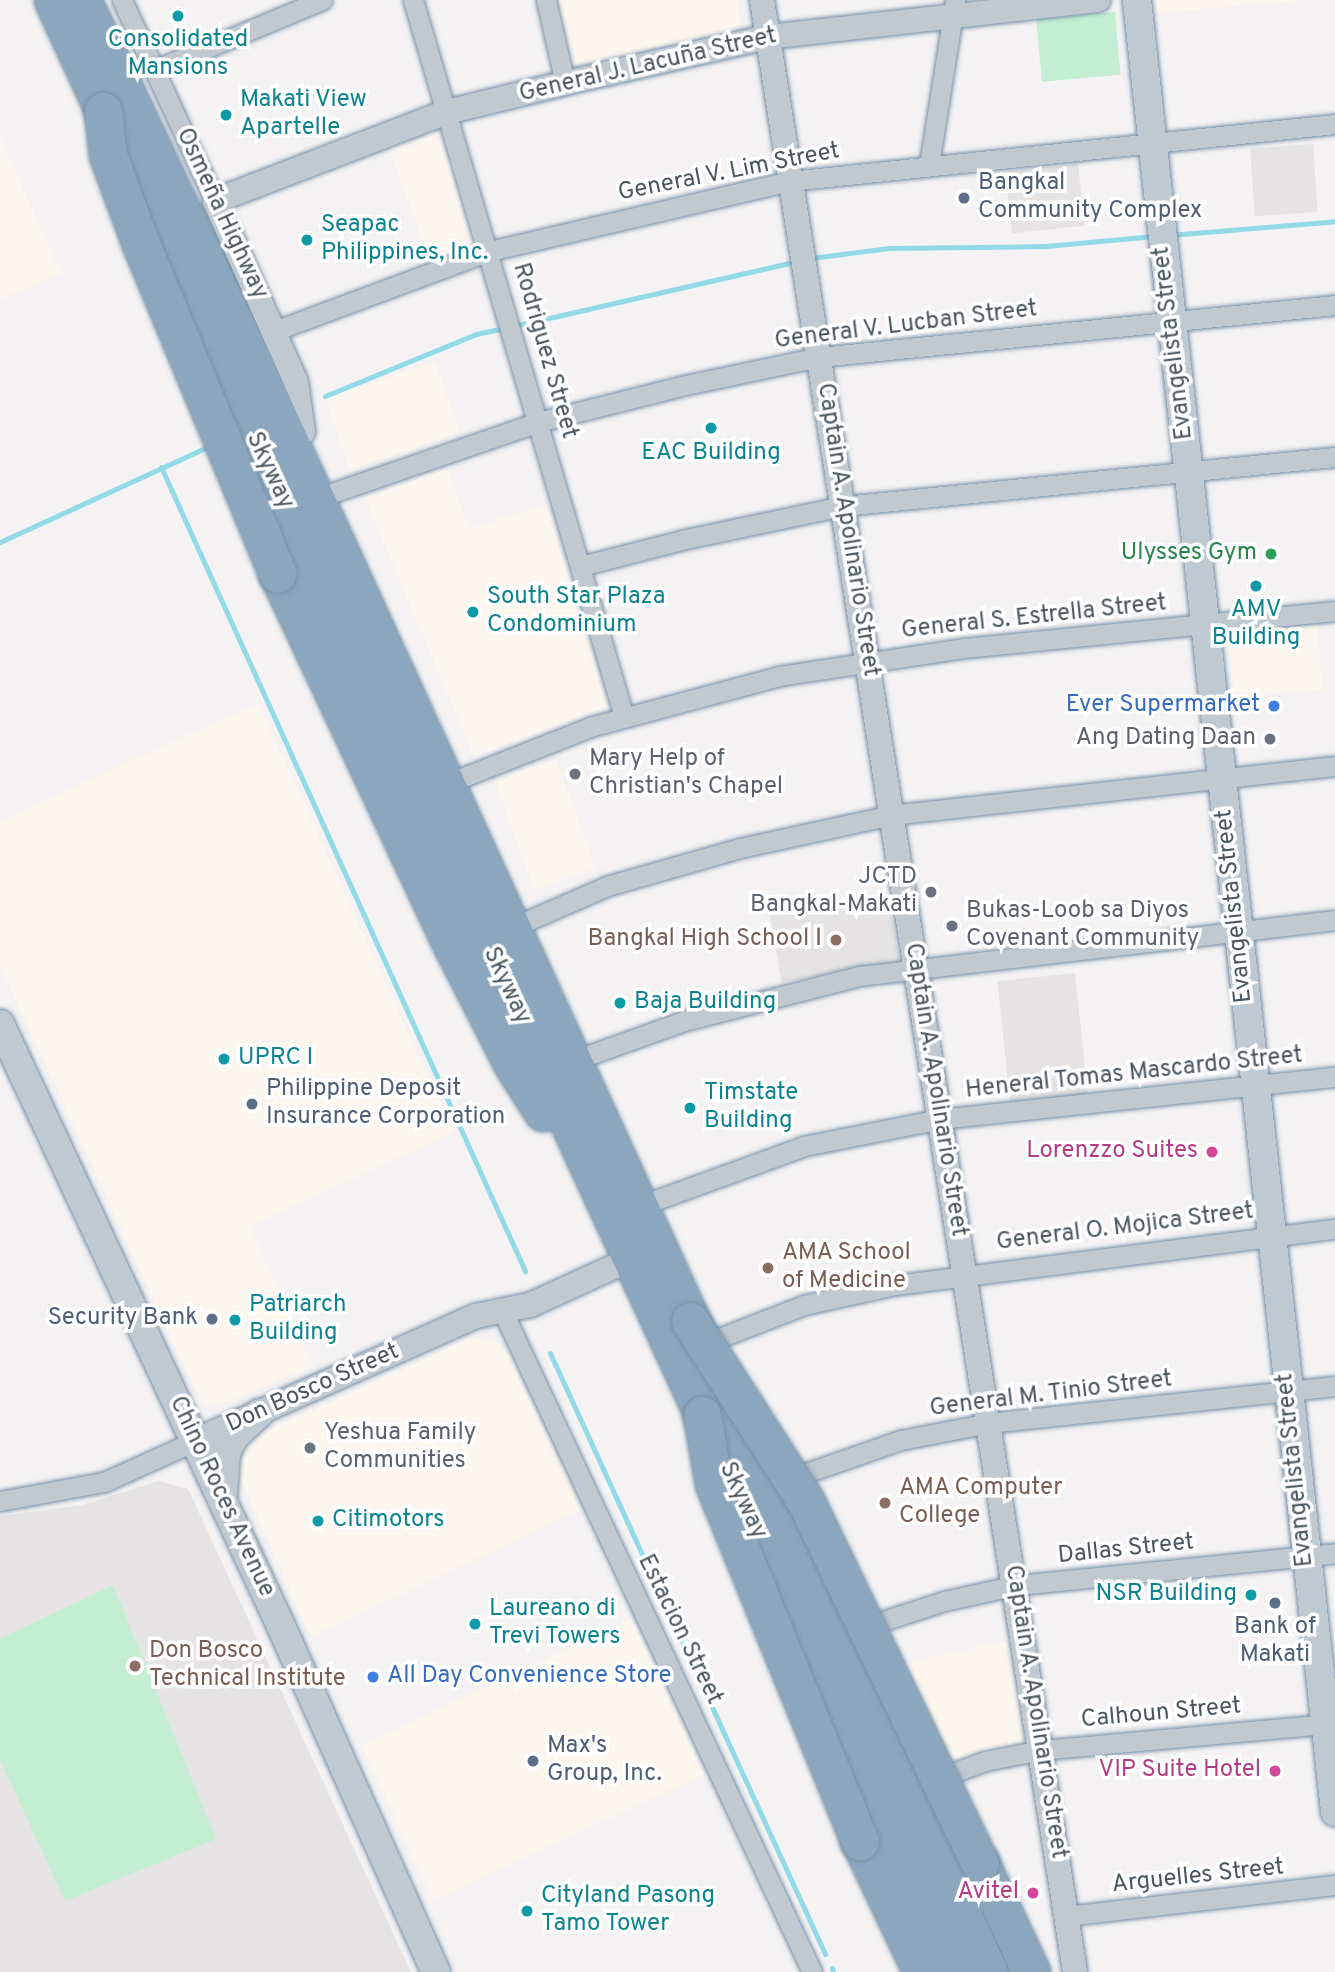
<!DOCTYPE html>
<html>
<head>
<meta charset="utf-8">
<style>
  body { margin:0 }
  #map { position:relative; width:1335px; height:1972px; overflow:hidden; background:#f4f2f2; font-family:Overpass,sans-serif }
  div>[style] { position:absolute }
  .commercial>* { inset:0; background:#fcf7ee; transform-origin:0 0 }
  .education>* { inset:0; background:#e5e3e3; transform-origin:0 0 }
  .green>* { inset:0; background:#c3eed2; transform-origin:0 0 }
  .stream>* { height:5px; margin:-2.5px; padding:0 2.5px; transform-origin:2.5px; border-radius:2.5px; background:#93dae9 }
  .roads { filter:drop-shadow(0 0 2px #7791a9) drop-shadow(0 0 2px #7791a9) }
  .minor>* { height:19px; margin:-9.5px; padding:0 9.5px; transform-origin:9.5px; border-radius:9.5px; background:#c0c9cf }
  .tertiary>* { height:24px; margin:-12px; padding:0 12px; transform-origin:12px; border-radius:12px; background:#c0c9cf }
  .secondary>* { height:28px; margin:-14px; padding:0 14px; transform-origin:14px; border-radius:14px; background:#bfc9d2 }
  .motorway>* { height:37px; margin:-18.5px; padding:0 18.5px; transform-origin:18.5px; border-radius:18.5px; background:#8ca6bd }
  .bridges { filter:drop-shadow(0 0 2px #7791a9) drop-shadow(0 0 2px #7791a9) }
  .motorway-bridge>* { height:37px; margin:-18.5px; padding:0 18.5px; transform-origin:18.5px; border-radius:18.5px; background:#8ca6bd }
  .dots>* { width:19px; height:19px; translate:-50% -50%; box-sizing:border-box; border:4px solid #fff; border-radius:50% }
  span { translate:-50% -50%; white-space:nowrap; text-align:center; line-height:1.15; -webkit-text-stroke:7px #fff; paint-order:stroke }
  .culture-label { font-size:24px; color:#0d838f }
  .left { translate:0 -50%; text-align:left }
  .right { translate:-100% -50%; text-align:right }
  .street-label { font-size:24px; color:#4a565e }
  .service-label { font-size:24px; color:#4e5e75 }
  .leisure-label { font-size:24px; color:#27864d }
  .shop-label { font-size:24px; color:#366cbe }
  .worship-label { font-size:24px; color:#5b616d }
  .education-label { font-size:24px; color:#785e54 }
  .hotel-label { font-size:24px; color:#b23c85 }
</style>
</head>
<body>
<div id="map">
  <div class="commercial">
    <div style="clip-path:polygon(557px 0,737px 0,741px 28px,572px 67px)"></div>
    <div style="clip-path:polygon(1157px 0,1306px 0,1158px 13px)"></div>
    <div style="left:443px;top:130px;width:117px;height:57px;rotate:70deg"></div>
    <div style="clip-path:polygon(0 138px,61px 273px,0 300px)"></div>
    <div style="left:435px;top:361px;width:75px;height:116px;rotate:71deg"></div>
    <div style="clip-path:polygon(447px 468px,469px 529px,546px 504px,607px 707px,474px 756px,365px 498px)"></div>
    <div style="left:1317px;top:624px;width:66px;height:89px;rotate:85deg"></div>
    <div style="clip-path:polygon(258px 703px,453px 1132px,249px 1227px,313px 1366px,217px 1406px,204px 1402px,196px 1391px,0 965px,0 821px)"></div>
    <div style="left:556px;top:759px;width:116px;height:65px;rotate:70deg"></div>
    <div style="clip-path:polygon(473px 1337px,500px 1344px,509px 1355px,581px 1509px,311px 1637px,232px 1459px,239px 1444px)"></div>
    <div style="left:632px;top:1619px;width:171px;height:298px;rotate:65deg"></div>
    <div style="clip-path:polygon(1011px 1640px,1028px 1739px,1021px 1746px,951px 1763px,904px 1663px)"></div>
  </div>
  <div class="education">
    <div style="left:1313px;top:144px;width:68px;height:63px;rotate:86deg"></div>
    <div style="left:1078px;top:164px;width:62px;height:73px;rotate:84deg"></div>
    <div style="left:888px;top:895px;width:68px;height:120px;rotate:80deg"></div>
    <div style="left:1075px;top:973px;width:127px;height:78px;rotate:84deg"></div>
    <div style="clip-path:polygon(158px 1481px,188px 1489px,411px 1972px,0 1972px,0 1516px,83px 1505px)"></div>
  </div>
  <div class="green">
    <div style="left:1115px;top:12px;width:63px;height:79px;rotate:85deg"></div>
    <div style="clip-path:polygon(113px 1585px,216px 1839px,65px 1901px,0 1760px,0 1639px)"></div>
  </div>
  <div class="stream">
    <div style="left:1170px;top:235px;width:166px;rotate:-4.8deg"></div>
    <div style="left:811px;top:258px;width:79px;rotate:-7.3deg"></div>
    <div style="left:889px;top:248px;width:157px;rotate:-0.7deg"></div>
    <div style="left:1046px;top:246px;width:108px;rotate:-5.3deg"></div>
    <div style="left:514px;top:326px;width:291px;rotate:-12.9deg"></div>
    <div style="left:325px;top:396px;width:163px;rotate:-22.3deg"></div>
    <div style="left:476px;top:334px;width:30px;rotate:-12deg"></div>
    <div style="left:161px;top:467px;width:883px;rotate:65.64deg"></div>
    <div style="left:0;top:542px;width:231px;rotate:-24.6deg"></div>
    <div style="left:550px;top:1353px;width:661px;rotate:65.41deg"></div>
    <div style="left:832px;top:1968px;width:4px;rotate:76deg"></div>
  </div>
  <div class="roads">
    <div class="minor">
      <div style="left:122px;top:0;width:221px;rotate:65.2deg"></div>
      <div style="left:413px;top:0;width:747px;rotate:73.6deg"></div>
      <div style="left:546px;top:0;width:85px;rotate:77.1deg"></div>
      <div style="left:154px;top:70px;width:182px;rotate:-22.6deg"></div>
      <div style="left:929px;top:165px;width:167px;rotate:-81deg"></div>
      <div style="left:274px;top:331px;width:229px;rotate:-20.4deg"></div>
      <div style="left:489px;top:251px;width:309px;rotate:-13.1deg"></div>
      <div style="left:790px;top:181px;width:548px;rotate:-5.97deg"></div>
      <div style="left:332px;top:493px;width:218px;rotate:-19deg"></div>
      <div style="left:538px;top:422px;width:147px;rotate:-14.1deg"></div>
      <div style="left:681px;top:386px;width:141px;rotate:-11.9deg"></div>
      <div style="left:819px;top:357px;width:519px;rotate:-5.75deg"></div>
      <div style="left:581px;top:566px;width:108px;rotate:-14.4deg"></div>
      <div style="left:686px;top:539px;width:160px;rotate:-11.9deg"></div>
      <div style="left:843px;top:506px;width:494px;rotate:-5.7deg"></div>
      <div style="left:461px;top:778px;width:142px;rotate:-21.5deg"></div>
      <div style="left:593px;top:726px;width:193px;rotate:-15deg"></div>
      <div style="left:779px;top:676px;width:187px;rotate:-8.6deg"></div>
      <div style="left:964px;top:648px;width:373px;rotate:-5.7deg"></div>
      <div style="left:527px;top:921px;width:87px;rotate:-23.6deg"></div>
      <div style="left:607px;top:886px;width:138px;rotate:-15.9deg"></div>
      <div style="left:740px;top:848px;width:155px;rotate:-12.3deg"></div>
      <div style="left:891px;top:815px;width:447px;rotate:-6.3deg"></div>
      <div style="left:589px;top:1055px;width:101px;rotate:-19.7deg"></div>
      <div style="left:684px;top:1021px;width:181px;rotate:-14.4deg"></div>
      <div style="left:859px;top:976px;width:479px;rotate:-6.7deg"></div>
      <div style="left:656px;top:1200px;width:158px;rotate:-20deg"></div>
      <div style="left:804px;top:1146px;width:139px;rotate:-11.2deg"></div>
      <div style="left:940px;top:1119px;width:397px;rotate:-6.1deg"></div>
      <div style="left:502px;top:1310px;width:731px;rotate:64.91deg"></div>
      <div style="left:719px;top:1338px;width:91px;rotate:-21.2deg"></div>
      <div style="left:804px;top:1305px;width:93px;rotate:-12.4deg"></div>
      <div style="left:895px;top:1285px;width:444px;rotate:-7.3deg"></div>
      <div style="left:783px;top:1481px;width:125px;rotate:-19.2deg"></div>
      <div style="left:901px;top:1440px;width:90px;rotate:-10.9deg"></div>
      <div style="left:989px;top:1423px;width:348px;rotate:-6.1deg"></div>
      <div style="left:0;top:1501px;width:106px;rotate:-10.4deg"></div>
      <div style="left:104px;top:1482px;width:100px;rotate:-24.3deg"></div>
      <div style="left:858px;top:1629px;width:90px;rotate:-18deg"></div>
      <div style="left:944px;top:1601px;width:75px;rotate:-12.4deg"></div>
      <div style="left:1017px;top:1585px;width:320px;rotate:-5.7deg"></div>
      <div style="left:934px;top:1780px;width:54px;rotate:-20.4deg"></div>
      <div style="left:985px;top:1761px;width:57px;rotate:-11.1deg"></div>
      <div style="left:1041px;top:1750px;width:295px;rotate:-5.2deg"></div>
      <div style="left:1066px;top:1916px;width:271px;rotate:-6.6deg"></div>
    </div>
    <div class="tertiary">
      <div style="left:762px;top:0;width:1997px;rotate:80.98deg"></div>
      <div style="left:303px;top:432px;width:50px;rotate:-98deg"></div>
      <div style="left:296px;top:382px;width:198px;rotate:-114.1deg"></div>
      <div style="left:215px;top:201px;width:248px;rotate:-21deg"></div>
      <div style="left:447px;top:112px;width:122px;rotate:-13.8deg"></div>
      <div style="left:565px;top:83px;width:208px;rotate:-12.8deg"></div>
      <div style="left:768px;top:37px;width:332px;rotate:-6.4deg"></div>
      <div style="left:195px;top:1441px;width:308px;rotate:-24deg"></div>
      <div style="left:476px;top:1316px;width:55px;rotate:-11.5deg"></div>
      <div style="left:530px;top:1305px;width:101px;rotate:-24.5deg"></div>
    </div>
    <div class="secondary">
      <div style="left:1137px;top:0;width:1823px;rotate:83.76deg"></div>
      <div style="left:0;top:1024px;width:664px;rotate:64.98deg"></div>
      <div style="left:281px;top:1626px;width:379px;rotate:65.9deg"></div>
      <div style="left:223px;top:1494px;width:41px;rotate:-85.8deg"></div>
      <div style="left:226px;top:1453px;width:18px;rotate:-63deg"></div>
      <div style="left:234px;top:1437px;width:35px;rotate:-43deg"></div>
    </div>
    <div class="motorway">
      <div style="left:53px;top:0;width:2170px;rotate:65.32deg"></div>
      <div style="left:82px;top:0;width:410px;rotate:64.7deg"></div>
      <div style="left:257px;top:371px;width:1760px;rotate:65.43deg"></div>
      <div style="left:278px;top:574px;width:414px;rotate:64.9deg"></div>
      <div style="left:454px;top:949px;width:128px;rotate:63deg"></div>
      <div style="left:512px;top:1063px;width:58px;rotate:57.7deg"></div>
      <div style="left:860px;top:1841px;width:145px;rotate:64.7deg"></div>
      <div style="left:980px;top:1863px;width:120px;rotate:64.9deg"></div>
    </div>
  </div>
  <div class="bridges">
    <div class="motorway-bridge">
      <div style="left:103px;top:111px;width:44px;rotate:83.5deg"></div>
      <div style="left:108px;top:155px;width:95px;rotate:69.7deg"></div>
      <div style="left:141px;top:244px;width:357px;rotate:67.5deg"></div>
      <div style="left:690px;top:1321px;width:213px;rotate:57.3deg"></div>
      <div style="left:805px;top:1500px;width:403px;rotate:64.3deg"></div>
      <div style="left:702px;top:1415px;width:70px;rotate:80.1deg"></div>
      <div style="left:714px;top:1484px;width:386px;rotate:67.8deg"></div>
    </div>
  </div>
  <div class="dots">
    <div style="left:178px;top:16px;background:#0f9aa8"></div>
    <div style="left:226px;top:115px;background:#0f9aa8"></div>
    <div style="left:964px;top:198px;background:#5c6f8a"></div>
    <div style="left:307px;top:240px;background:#0f9aa8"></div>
    <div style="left:711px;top:428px;background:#0f9aa8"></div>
    <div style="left:1271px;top:554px;background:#2e9e5b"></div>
    <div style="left:1256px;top:586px;background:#0f9aa8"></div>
    <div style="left:473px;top:612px;background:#0f9aa8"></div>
    <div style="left:1274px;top:706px;background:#3f7fe0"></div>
    <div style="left:1270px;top:739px;background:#6b7280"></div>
    <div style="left:575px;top:774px;background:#6b7280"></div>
    <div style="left:931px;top:892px;background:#6b7280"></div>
    <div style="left:952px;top:926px;background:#6b7280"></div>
    <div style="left:836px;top:940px;background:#8d6e63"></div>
    <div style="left:620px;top:1003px;background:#0f9aa8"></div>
    <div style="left:224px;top:1059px;background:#0f9aa8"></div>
    <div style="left:252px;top:1104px;background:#5c6f8a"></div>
    <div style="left:690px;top:1108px;background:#0f9aa8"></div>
    <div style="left:1212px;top:1152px;background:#d1479c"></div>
    <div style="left:768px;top:1268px;background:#8d6e63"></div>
    <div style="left:212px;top:1319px;background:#5c6f8a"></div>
    <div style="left:235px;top:1320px;background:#0f9aa8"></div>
    <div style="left:310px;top:1448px;background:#6b7280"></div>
    <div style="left:885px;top:1503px;background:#8d6e63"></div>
    <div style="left:318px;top:1521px;background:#0f9aa8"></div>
    <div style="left:1251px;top:1595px;background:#0f9aa8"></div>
    <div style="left:1275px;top:1603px;background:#5c6f8a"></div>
    <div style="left:475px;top:1624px;background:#0f9aa8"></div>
    <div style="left:135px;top:1666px;background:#8d6e63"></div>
    <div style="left:373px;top:1677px;background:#3f7fe0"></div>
    <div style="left:533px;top:1761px;background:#5c6f8a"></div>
    <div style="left:1275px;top:1771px;background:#d1479c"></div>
    <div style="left:1033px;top:1893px;background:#d1479c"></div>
    <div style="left:527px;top:1911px;background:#0f9aa8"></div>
  </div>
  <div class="culture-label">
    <span style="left:178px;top:55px">Consolidated<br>Mansions</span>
    <span class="left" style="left:240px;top:115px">Makati View<br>Apartelle</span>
    <span class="left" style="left:321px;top:240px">Seapac<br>Philippines, Inc.</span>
    <span style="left:711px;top:454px">EAC Building</span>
    <span class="left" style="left:487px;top:612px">South Star Plaza<br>Condominium</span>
    <span style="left:1256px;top:625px">AMV<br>Building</span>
    <span class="left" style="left:634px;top:1003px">Baja Building</span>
    <span class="left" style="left:238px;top:1059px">UPRC I</span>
    <span class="left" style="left:704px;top:1108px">Timstate<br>Building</span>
    <span class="left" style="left:249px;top:1320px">Patriarch<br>Building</span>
    <span class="left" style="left:332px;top:1521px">Citimotors</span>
    <span class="right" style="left:1237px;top:1595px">NSR Building</span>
    <span class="left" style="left:489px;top:1624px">Laureano di<br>Trevi Towers</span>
    <span class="left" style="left:541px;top:1911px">Cityland Pasong<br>Tamo Tower</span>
  </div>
  <div class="street-label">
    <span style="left:648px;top:66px;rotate:-13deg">General J. Lacuña Street</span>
    <span style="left:729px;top:173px;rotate:-11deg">General V. Lim Street</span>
    <span style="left:221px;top:214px;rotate:65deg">Osmeña Highway</span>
    <span style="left:906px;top:326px;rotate:-7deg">General V. Lucban Street</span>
    <span style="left:1174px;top:343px;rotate:-97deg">Evangelista Street</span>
    <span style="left:544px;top:351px;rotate:74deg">Rodriguez Street</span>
    <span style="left:269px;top:471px;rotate:65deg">Skyway</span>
    <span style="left:847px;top:530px;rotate:81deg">Captain A. Apolinario Street</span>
    <span style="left:1034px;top:618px;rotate:-6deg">General S. Estrella Street</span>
    <span style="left:1235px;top:906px;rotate:-96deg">Evangelista Street</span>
    <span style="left:506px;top:986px;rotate:65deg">Skyway</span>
    <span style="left:1134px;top:1074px;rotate:-6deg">Heneral Tomas Mascardo Street</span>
    <span style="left:935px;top:1090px;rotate:81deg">Captain A. Apolinario Street</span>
    <span style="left:1125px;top:1228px;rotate:-7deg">General O. Mojica Street</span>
    <span style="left:313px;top:1389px;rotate:-24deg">Don Bosco Street</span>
    <span style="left:1051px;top:1395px;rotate:-7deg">General M. Tinio Street</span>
    <span style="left:1296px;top:1470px;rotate:-96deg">Evangelista Street</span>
    <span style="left:221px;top:1497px;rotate:65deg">Chino Roces Avenue</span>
    <span style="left:742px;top:1501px;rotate:65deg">Skyway</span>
    <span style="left:1126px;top:1550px;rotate:-6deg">Dallas Street</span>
    <span style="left:679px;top:1630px;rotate:64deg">Estacion Street</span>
    <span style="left:1035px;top:1712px;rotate:81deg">Captain A. Apolinario Street</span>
    <span style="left:1161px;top:1714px;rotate:-5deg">Calhoun Street</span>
    <span style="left:1198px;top:1877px;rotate:-6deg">Arguelles Street</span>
  </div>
  <div class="service-label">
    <span class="left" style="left:978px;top:198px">Bangkal<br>Community Complex</span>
    <span class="left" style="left:266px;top:1104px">Philippine Deposit<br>Insurance Corporation</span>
    <span class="right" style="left:198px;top:1319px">Security Bank</span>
    <span style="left:1275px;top:1642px">Bank of<br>Makati</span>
    <span class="left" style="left:547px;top:1761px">Max's<br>Group, Inc.</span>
  </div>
  <div class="leisure-label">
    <span class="right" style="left:1257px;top:554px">Ulysses Gym</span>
  </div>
  <div class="shop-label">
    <span class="right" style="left:1260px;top:706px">Ever Supermarket</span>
    <span class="left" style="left:387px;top:1677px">All Day Convenience Store</span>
  </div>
  <div class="worship-label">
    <span class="right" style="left:1256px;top:739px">Ang Dating Daan</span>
    <span class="left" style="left:589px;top:774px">Mary Help of<br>Christian's Chapel</span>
    <span class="right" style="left:917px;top:892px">JCTD<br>Bangkal-Makati</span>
    <span class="left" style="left:966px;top:926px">Bukas-Loob sa Diyos<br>Covenant Community</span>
    <span class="left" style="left:324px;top:1448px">Yeshua Family<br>Communities</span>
  </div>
  <div class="education-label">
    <span class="right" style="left:822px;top:940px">Bangkal High School Ⅰ</span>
    <span class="left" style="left:782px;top:1268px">AMA School<br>of Medicine</span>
    <span class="left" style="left:899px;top:1503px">AMA Computer<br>College</span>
    <span class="left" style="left:149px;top:1666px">Don Bosco<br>Technical Institute</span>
  </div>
  <div class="hotel-label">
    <span class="right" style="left:1198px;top:1152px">Lorenzzo Suites</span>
    <span class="right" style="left:1261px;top:1771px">VIP Suite Hotel</span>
    <span class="right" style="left:1019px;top:1893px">Avitel</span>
  </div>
</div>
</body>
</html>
